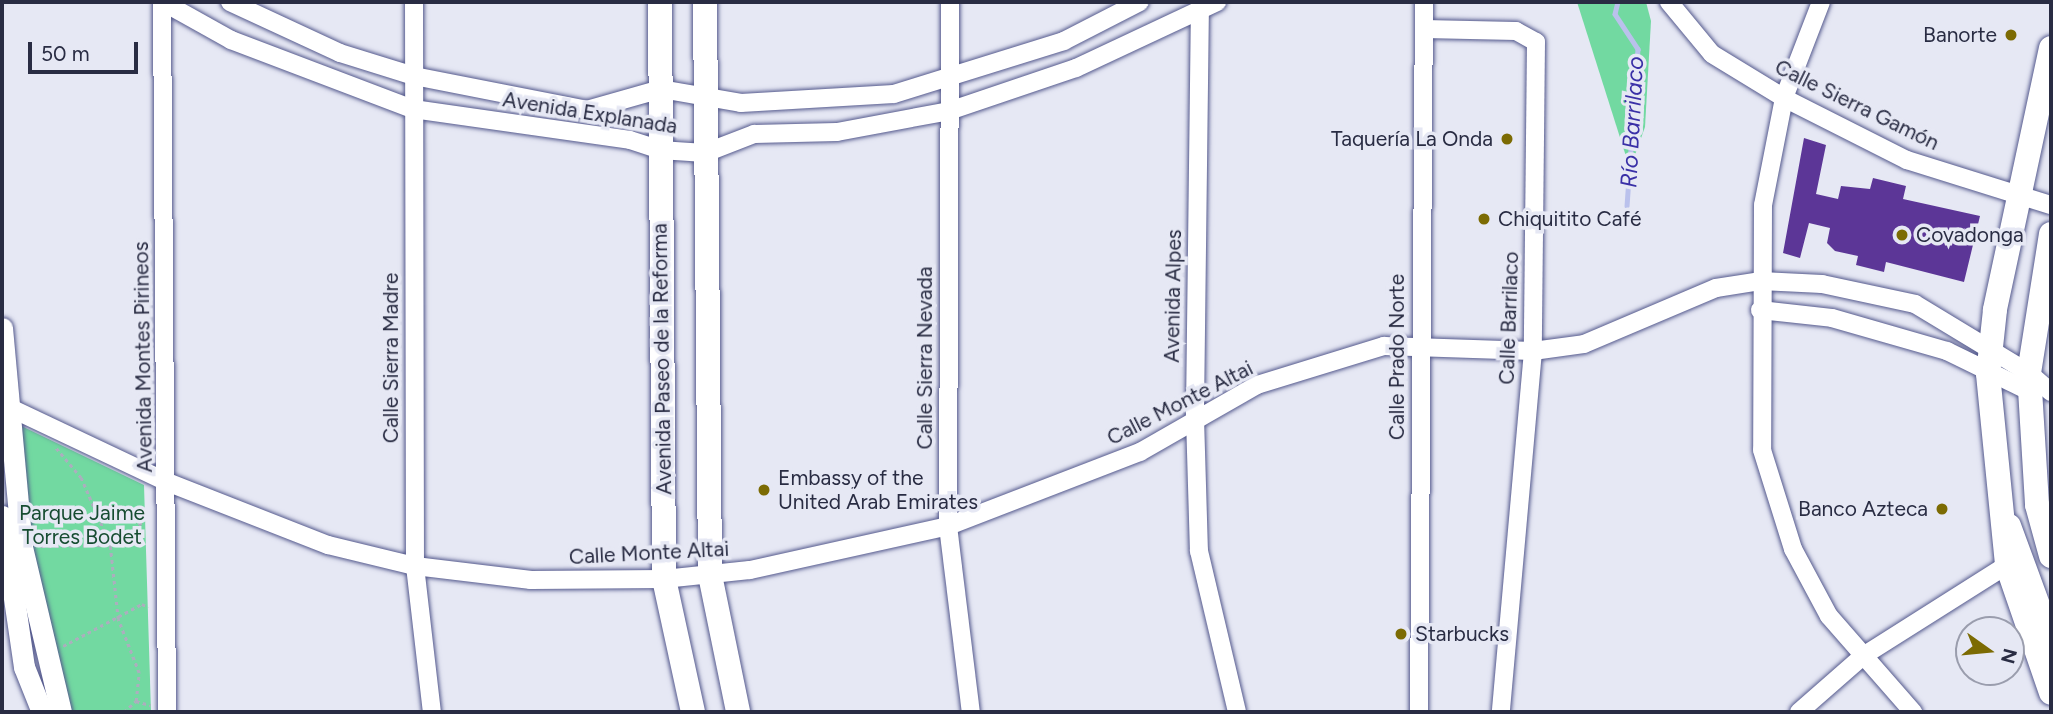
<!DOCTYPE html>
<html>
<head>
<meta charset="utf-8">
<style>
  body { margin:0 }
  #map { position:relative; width:2053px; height:714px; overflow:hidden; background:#e6e8f4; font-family:Figtree,sans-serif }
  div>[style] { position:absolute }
  .green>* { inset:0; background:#72d9a1 }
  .stream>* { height:4.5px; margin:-2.25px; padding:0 2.25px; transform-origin:2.25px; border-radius:2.25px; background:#bac1ec }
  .building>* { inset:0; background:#5c3697 }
  .path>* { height:2.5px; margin-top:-1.25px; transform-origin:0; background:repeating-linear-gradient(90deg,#acaebe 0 3.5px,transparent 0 7px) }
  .roads { filter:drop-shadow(0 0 2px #54598d) drop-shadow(0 0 2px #54598d) }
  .minor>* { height:18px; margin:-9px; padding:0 9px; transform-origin:9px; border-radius:9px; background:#fff }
  .tertiary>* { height:21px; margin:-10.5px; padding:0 10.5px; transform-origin:10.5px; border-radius:10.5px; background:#fff }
  .secondary>* { height:24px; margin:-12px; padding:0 12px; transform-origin:12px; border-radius:12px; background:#fff }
  .dots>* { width:19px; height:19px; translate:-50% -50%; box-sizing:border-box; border:4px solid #e6e8f4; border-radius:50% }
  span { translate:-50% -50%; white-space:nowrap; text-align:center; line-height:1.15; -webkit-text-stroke:7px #e6e8f4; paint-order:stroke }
  .poi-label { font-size:21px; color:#292c43 }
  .right { translate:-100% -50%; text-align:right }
  .left { translate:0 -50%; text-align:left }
  .street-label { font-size:21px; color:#292c43 }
  .park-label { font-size:21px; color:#164c31 }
  .water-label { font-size:23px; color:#3a30a7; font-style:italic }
  .frame { position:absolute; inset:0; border:4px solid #292c43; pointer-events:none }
  .north { position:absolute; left:1955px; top:616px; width:70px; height:70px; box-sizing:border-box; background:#e6e8f4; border:2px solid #9a9dad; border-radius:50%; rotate:105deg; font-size:19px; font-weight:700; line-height:28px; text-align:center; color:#292c43 }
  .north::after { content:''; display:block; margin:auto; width:24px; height:32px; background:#7c6b03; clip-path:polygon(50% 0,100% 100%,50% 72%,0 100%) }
  .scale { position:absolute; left:28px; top:42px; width:110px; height:32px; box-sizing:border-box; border:4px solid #292c43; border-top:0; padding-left:9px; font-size:21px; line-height:24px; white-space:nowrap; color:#292c43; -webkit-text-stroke:5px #e6e8f4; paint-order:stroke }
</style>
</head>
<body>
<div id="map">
  <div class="green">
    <div style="clip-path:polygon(1577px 2px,1646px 2px,1651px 21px,1645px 127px,1630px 169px)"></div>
    <div style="clip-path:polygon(11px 421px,144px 485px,151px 712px,71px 712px,36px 623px)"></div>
  </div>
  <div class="stream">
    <div style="left:1618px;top:2px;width:12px;rotate:104deg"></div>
    <div style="left:1615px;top:14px;width:42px;rotate:56.7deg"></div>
    <div style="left:1638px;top:49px;width:157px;rotate:94deg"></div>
  </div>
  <div class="building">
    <div style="clip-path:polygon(1804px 138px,1826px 145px,1816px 194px,1838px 199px,1841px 186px,1870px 189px,1873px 178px,1906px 186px,1903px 199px,1980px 216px,1964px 282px,1886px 262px,1884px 272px,1856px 265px,1858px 256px,1835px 251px,1827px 243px,1830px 228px,1809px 223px,1800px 258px,1783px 253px)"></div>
  </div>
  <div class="path">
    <div style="left:41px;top:546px;width:69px;rotate:-0.8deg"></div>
    <div style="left:110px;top:545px;width:73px;rotate:-113.4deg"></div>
    <div style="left:81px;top:478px;width:40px;rotate:-130deg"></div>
    <div style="left:63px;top:646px;width:89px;rotate:-28deg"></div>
    <div style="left:142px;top:604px;width:7px;rotate:27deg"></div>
    <div style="left:136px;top:701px;width:15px;rotate:16deg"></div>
    <div style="left:124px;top:712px;width:16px;rotate:-43deg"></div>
    <div style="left:136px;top:701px;width:28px;rotate:-84deg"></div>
    <div style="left:139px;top:673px;width:58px;rotate:-111.3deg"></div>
    <div style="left:118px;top:619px;width:74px;rotate:-96.2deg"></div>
    <div style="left:110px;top:545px;width:42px;rotate:-35.2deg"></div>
  </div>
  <div class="roads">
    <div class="minor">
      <div style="left:162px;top:2px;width:710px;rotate:89.6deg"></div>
      <div style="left:163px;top:2px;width:78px;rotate:29.2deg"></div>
      <div style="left:231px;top:40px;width:195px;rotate:20.8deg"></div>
      <div style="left:413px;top:109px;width:219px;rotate:8.1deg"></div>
      <div style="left:630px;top:140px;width:32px;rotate:18deg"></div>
      <div style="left:660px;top:150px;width:45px;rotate:3.8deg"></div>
      <div style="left:705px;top:153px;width:53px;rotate:-21.2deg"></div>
      <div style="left:754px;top:134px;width:83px;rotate:-1.4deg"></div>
      <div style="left:837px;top:132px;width:114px;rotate:-10.6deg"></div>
      <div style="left:949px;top:111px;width:134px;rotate:-18.7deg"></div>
      <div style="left:1076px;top:68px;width:156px;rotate:-25.1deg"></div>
      <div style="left:230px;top:2px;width:121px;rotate:24.9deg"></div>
      <div style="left:340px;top:53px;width:77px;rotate:17.3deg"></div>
      <div style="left:414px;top:76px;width:176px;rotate:11.1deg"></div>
      <div style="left:587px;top:110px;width:77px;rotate:-15.8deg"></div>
      <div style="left:661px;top:89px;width:81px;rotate:9.9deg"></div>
      <div style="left:741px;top:103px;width:153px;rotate:-3.4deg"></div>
      <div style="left:894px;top:94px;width:178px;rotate:-17.3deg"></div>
      <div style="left:1064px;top:41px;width:85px;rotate:-27.2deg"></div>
      <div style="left:414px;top:2px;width:564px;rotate:89.9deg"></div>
      <div style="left:415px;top:566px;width:147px;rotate:83.4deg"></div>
      <div style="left:950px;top:2px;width:524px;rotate:90.22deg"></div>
      <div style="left:948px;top:526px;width:187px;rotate:83deg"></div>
      <div style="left:1200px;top:2px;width:416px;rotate:90.7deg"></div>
      <div style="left:1195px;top:418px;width:133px;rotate:88.3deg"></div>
      <div style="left:1199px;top:551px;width:165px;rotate:76.7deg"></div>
      <div style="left:1669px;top:2px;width:67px;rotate:50.4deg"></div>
      <div style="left:1712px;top:54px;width:84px;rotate:31.4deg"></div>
      <div style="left:1784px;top:98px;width:138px;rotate:26.8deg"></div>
      <div style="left:1907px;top:160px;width:151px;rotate:17.4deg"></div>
      <div style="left:1821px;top:2px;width:103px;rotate:111.1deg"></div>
      <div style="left:1784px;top:98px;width:109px;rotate:101.1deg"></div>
      <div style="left:1763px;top:205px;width:245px;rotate:90.2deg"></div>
      <div style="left:1762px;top:450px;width:104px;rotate:72.6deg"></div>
      <div style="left:1793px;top:549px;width:76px;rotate:61.8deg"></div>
      <div style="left:1829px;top:616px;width:128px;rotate:48.8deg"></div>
      <div style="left:1424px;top:29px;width:92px;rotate:1.2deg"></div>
      <div style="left:1516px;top:31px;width:23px;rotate:29deg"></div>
      <div style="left:1536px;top:42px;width:309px;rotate:90.6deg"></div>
      <div style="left:1533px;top:351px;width:362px;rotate:95.1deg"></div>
      <div style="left:1760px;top:310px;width:72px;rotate:6.3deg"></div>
      <div style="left:1832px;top:318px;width:120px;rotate:16deg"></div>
      <div style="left:1947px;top:351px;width:91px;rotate:26deg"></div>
      <div style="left:2px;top:404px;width:183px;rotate:25.3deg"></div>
      <div style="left:167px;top:482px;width:173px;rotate:21.4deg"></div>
      <div style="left:328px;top:545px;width:89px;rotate:13.6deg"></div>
      <div style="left:415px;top:566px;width:117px;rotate:6.9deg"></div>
      <div style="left:531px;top:580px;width:133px;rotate:-0.4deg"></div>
      <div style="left:664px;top:579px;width:86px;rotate:-6deg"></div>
      <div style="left:750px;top:570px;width:203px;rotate:-12.5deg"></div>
      <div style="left:948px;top:526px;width:206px;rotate:-21.1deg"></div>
      <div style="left:1140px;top:452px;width:135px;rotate:-29.8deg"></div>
      <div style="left:1257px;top:385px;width:133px;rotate:-17.1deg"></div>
      <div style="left:1384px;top:346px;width:149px;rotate:1.9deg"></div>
      <div style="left:1533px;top:351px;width:51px;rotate:-7.8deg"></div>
      <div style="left:1584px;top:344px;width:143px;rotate:-23deg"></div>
      <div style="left:1716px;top:288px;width:46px;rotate:-8.8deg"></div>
      <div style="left:1761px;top:281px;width:61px;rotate:2.8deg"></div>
      <div style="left:1822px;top:284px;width:95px;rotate:12.1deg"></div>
      <div style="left:1915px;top:304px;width:133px;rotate:31.2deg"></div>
      <div style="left:2029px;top:373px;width:29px;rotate:41deg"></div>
      <div style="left:1419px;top:712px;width:710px;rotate:-89.6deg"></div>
      <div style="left:1799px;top:712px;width:85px;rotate:-41.2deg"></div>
      <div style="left:1863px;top:656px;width:170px;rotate:-32.3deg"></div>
    </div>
    <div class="tertiary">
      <div style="left:2px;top:328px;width:220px;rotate:84.8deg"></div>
      <div style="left:22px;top:547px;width:170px;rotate:76.7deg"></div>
      <div style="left:2px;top:516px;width:153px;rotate:81.7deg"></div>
      <div style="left:24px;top:667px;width:48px;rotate:68.2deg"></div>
    </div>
    <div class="secondary">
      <div style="left:660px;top:2px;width:577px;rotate:89.6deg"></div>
      <div style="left:664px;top:579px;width:136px;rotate:77.7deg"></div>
      <div style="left:705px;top:2px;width:573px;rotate:89.5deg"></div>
      <div style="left:710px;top:575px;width:140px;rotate:78.4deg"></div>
      <div style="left:2051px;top:48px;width:268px;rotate:102.1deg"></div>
      <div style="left:1995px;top:310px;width:64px;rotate:96.2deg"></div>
      <div style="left:1988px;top:374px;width:192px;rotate:84.3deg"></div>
      <div style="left:2007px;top:565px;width:135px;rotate:71deg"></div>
      <div style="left:2051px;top:234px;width:141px;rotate:99deg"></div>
      <div style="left:2029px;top:373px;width:132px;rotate:86.5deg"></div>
      <div style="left:2037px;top:505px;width:53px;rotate:74.6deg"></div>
      <div style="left:2009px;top:526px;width:121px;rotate:69.8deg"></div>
    </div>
  </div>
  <div class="dots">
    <div style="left:2011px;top:35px;background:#7c6b03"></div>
    <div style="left:1507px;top:139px;background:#7c6b03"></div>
    <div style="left:1484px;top:219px;background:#7c6b03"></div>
    <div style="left:1902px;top:235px;background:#7c6b03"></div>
    <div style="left:764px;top:490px;background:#7c6b03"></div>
    <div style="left:1942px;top:509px;background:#7c6b03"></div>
    <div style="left:1401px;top:634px;background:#7c6b03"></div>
  </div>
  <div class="poi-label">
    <span class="right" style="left:1997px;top:35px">Banorte</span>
    <span class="right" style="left:1493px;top:139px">Taquería La Onda</span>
    <span class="left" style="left:1498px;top:219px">Chiquitito Café</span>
    <span class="left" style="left:1916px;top:235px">Covadonga</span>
    <span class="left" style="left:778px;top:490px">Embassy of the<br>United Arab Emirates</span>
    <span class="right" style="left:1928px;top:509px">Banco Azteca</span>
    <span class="left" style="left:1415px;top:634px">Starbucks</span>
  </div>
  <div class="street-label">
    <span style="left:1857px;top:105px;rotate:26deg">Calle Sierra Gamón</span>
    <span style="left:590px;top:113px;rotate:9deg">Avenida Explanada</span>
    <span style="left:1173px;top:296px;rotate:-89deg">Avenida Alpes</span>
    <span style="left:1509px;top:318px;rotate:-88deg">Calle Barrilaco</span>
    <span style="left:143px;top:357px;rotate:-91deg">Avenida Montes Pirineos</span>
    <span style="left:1397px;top:357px;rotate:-90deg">Calle Prado Norte</span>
    <span style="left:391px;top:358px;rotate:-90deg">Calle Sierra Madre</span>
    <span style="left:925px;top:358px;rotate:-90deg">Calle Sierra Nevada</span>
    <span style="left:662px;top:359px;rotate:-91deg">Avenida Paseo de la Reforma</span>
    <span style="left:1180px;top:403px;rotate:-27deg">Calle Monte Altai</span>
    <span style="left:649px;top:553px;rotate:-3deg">Calle Monte Altai</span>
  </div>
  <div class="park-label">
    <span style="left:82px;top:525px">Parque Jaime<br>Torres Bodet</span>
  </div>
  <div class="water-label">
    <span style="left:1632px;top:122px;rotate:-87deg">Río Barrilaco</span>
  </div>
  <div class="frame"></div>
  <div class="north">N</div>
  <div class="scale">50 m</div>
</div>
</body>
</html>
